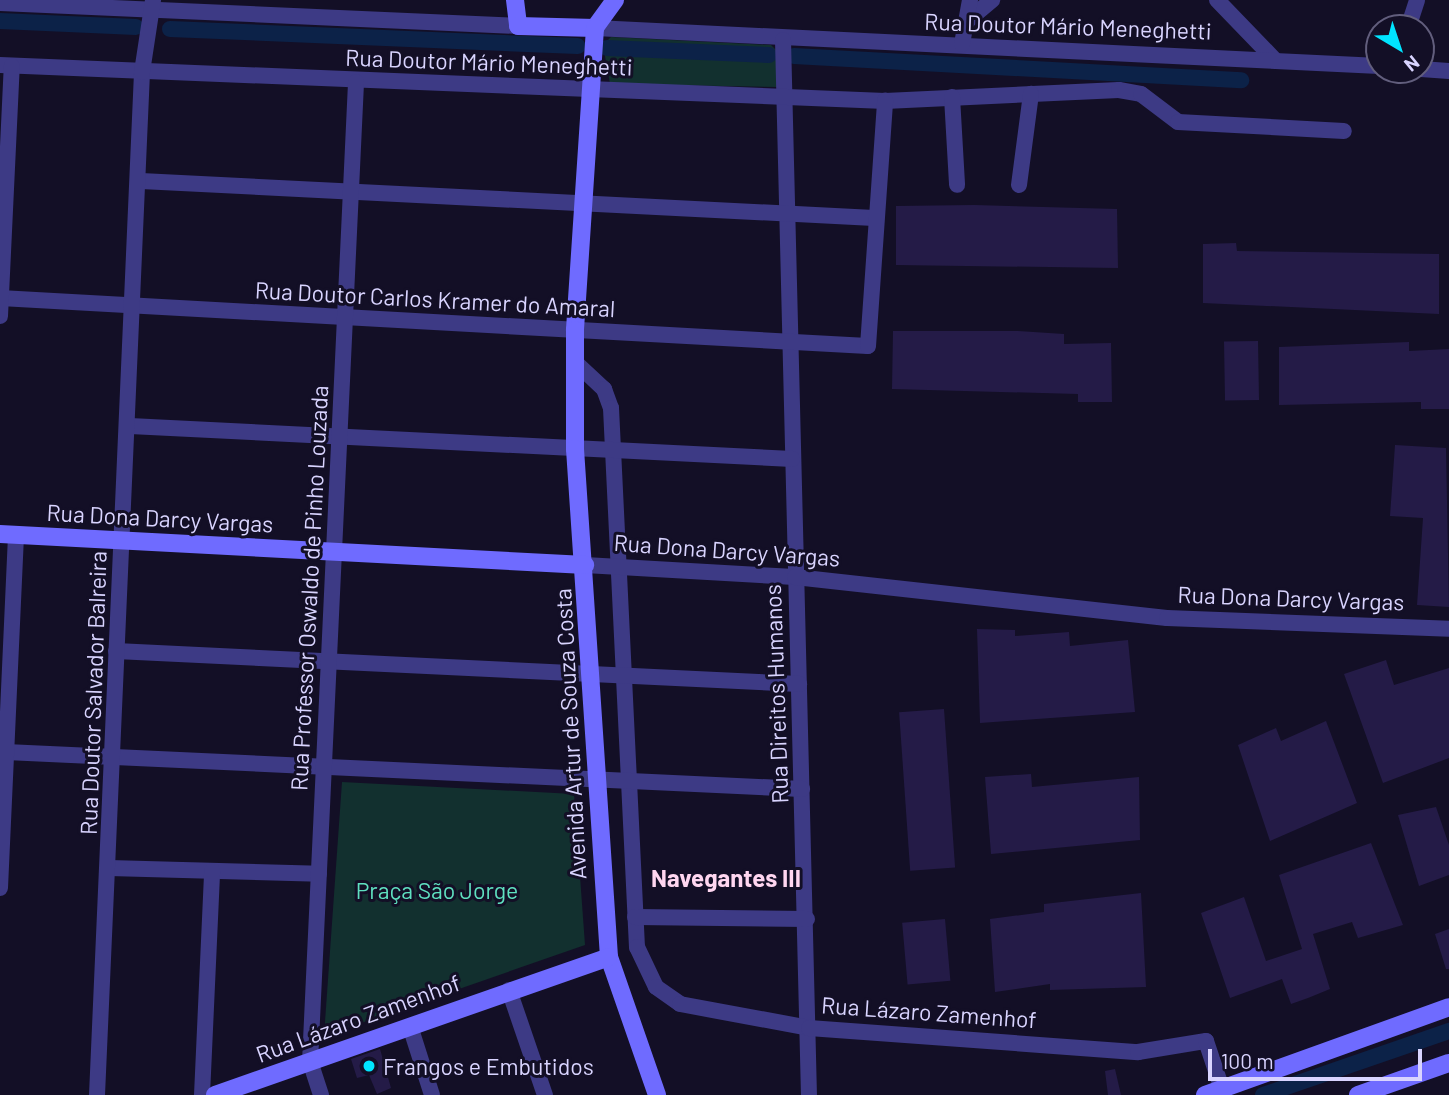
<!DOCTYPE html>
<html>
<head>
<meta charset="utf-8">
<style>
  body { margin:0 }
  #map { position:relative; width:1449px; height:1095px; overflow:hidden; background:#130f26; font-family:Barlow,sans-serif }
  div>[style] { position:absolute }
  .green>* { inset:0; background:#12302f }
  .canal>* { height:16px; margin:-8px; padding:0 8px; transform-origin:8px; border-radius:8px; background:#0c2248 }
  .building>* { inset:0; background:#241b47; transform-origin:0 0 }
  .street>* { height:16px; margin:-8px; padding:0 8px; transform-origin:8px; border-radius:8px; background:#3d3a85 }
  .secondary>* { height:18px; margin:-9px; padding:0 9px; transform-origin:9px; border-radius:9px; background:#6f6bff }
  .dots>* { width:19px; height:19px; translate:-50% -50%; box-sizing:border-box; border:4px solid #130f26; border-radius:50% }
  span { translate:-50% -50%; white-space:nowrap; text-align:center; line-height:1.15; -webkit-text-stroke:6px #130f26; paint-order:stroke }
  .street-label { font-size:23px; color:#d9d4ff }
  .park-label { font-size:23px; color:#5fe0c0 }
  .poi-label { font-size:23px; color:#d9d4ff }
  .left { translate:0 -50%; text-align:left }
  .neighbourhood-label { font-size:24px; color:#ffd6f0; font-weight:700 }
  .north { position:absolute; left:1365px; top:14px; width:70px; height:70px; box-sizing:border-box; background:#130f26; border:2px solid #625e7d; border-radius:50%; rotate:141deg; font-size:19px; font-weight:700; line-height:28px; text-align:center; color:#d9d4ff }
  .north::after { content:''; display:block; margin:auto; width:24px; height:32px; background:#00e5ff; clip-path:polygon(50% 0,100% 100%,50% 72%,0 100%) }
  .scale { position:absolute; left:1208px; top:1049px; width:214px; height:32px; box-sizing:border-box; border:4px solid #d9d4ff; border-top:0; padding-left:9px; font-size:21px; line-height:24px; white-space:nowrap; color:#d9d4ff; -webkit-text-stroke:5px #130f26; paint-order:stroke }
</style>
</head>
<body>
<div id="map">
  <div class="green">
    <div style="clip-path:polygon(611px 37px,771px 45px,777px 51px,777px 87px,610px 84px,603px 45px)"></div>
    <div style="clip-path:polygon(342px 782px,574px 794px,585px 945px,324px 1036px)"></div>
  </div>
  <div class="canal">
    <div style="left:0;top:21px;width:136px;rotate:2.5deg"></div>
    <div style="left:170px;top:29px;width:408px;rotate:2.4deg"></div>
    <div style="left:607px;top:48px;width:162px;rotate:2.5deg"></div>
    <div style="left:794px;top:56px;width:448px;rotate:3.1deg"></div>
    <div style="left:1263px;top:1095px;width:197px;rotate:-19deg"></div>
  </div>
  <div class="building">
    <div style="clip-path:polygon(974px 205px,1117px 209px,1118px 268px,896px 265px,896px 206px)"></div>
    <div style="clip-path:polygon(1236px 243px,1237px 251px,1439px 254px,1439px 314px,1203px 303px,1203px 244px)"></div>
    <div style="clip-path:polygon(893px 331px,1018px 331px,1064px 334px,1064px 344px,1111px 343px,1112px 402px,1078px 402px,1078px 394px,892px 389px)"></div>
    <div style="left:1258px;top:341px;width:59px;height:34px;rotate:89deg"></div>
    <div style="clip-path:polygon(1409px 342px,1409px 351px,1449px 349px,1449px 409px,1421px 409px,1421px 402px,1279px 405px,1279px 347px)"></div>
    <div style="clip-path:polygon(1395px 445px,1446px 448px,1449px 607px,1417px 605px,1423px 518px,1390px 516px)"></div>
    <div style="clip-path:polygon(977px 629px,1015px 630px,1015px 636px,1069px 632px,1070px 646px,1128px 640px,1135px 712px,980px 723px)"></div>
    <div style="clip-path:polygon(1386px 660px,1394px 685px,1449px 668px,1449px 758px,1383px 783px,1344px 674px)"></div>
    <div style="left:944px;top:709px;width:159px;height:45px;rotate:86deg"></div>
    <div style="clip-path:polygon(1326px 721px,1357px 803px,1270px 841px,1238px 745px,1276px 728px,1281px 741px)"></div>
    <div style="clip-path:polygon(1031px 774px,1032px 787px,1139px 777px,1140px 840px,991px 854px,985px 777px)"></div>
    <div style="clip-path:polygon(1436px 807px,1449px 845px,1449px 875px,1419px 886px,1398px 815px)"></div>
    <div style="clip-path:polygon(1371px 843px,1403px 925px,1358px 938px,1352px 922px,1313px 934px,1330px 989px,1308px 998px,1291px 1004px,1282px 979px,1230px 998px,1201px 913px,1244px 897px,1266px 961px,1302px 949px,1279px 875px)"></div>
    <div style="clip-path:polygon(1141px 893px,1146px 987px,1050px 990px,1050px 984px,995px 992px,990px 919px,1044px 912px,1044px 904px)"></div>
    <div style="left:945px;top:919px;width:62px;height:43px;rotate:85deg"></div>
    <div style="clip-path:polygon(1449px 929px,1449px 969px,1446px 969px,1435px 934px)"></div>
    <div style="clip-path:polygon(380px 1049px,391px 1088px,377px 1094px,369px 1075px,357px 1078px,351px 1059px)"></div>
    <div style="clip-path:polygon(1115px 1069px,1121px 1095px,1108px 1095px,1105px 1071px)"></div>
  </div>
  <div class="street">
    <div style="left:1217px;top:0;width:82px;rotate:46deg"></div>
    <div style="left:0;top:3px;width:519px;rotate:2.54deg"></div>
    <div style="left:967px;top:21px;width:33px;rotate:-40deg"></div>
    <div style="left:595px;top:28px;width:785px;rotate:2.77deg"></div>
    <div style="left:1408px;top:28px;width:29px;rotate:-72deg"></div>
    <div style="left:783px;top:40px;width:1055px;rotate:88.59deg"></div>
    <div style="left:962px;top:44px;width:45px;rotate:-79.7deg"></div>
    <div style="left:0;top:65px;width:886px;rotate:2.33deg"></div>
    <div style="left:885px;top:101px;width:234px;rotate:-2.7deg"></div>
    <div style="left:1119px;top:90px;width:22px;rotate:10deg"></div>
    <div style="left:1141px;top:94px;width:46px;rotate:37.1deg"></div>
    <div style="left:1178px;top:122px;width:166px;rotate:3.1deg"></div>
    <div style="left:1421px;top:69px;width:28px;rotate:4deg"></div>
    <div style="left:952px;top:97px;width:88px;rotate:86.7deg"></div>
    <div style="left:141px;top:181px;width:734px;rotate:2.89deg"></div>
    <div style="left:1019px;top:185px;width:92px;rotate:-82.5deg"></div>
    <div style="left:0;top:298px;width:869px;rotate:3.17deg"></div>
    <div style="left:868px;top:346px;width:246px;rotate:-86deg"></div>
    <div style="left:0;top:316px;width:250px;rotate:-87.3deg"></div>
    <div style="left:575px;top:362px;width:40px;rotate:43deg"></div>
    <div style="left:604px;top:389px;width:20px;rotate:70deg"></div>
    <div style="left:611px;top:408px;width:540px;rotate:87.24deg"></div>
    <div style="left:637px;top:947px;width:44px;rotate:64.6deg"></div>
    <div style="left:656px;top:987px;width:29px;rotate:35deg"></div>
    <div style="left:680px;top:1004px;width:131px;rotate:10.5deg"></div>
    <div style="left:809px;top:1028px;width:330px;rotate:4.2deg"></div>
    <div style="left:1138px;top:1052px;width:69px;rotate:-9.2deg"></div>
    <div style="left:1206px;top:1041px;width:51px;rotate:71.6deg"></div>
    <div style="left:130px;top:426px;width:663px;rotate:2.85deg"></div>
    <div style="left:585px;top:565px;width:210px;rotate:3.3deg"></div>
    <div style="left:795px;top:577px;width:374px;rotate:6.3deg"></div>
    <div style="left:1167px;top:618px;width:282px;rotate:2.2deg"></div>
    <div style="left:116px;top:651px;width:684px;rotate:2.77deg"></div>
    <div style="left:6px;top:752px;width:797px;rotate:2.66deg"></div>
    <div style="left:109px;top:868px;width:210px;rotate:1.6deg"></div>
    <div style="left:0;top:888px;width:353px;rotate:-87.4deg"></div>
    <div style="left:635px;top:917px;width:172px;rotate:0.7deg"></div>
    <div style="left:509px;top:990px;width:111px;rotate:71.1deg"></div>
    <div style="left:410px;top:1026px;width:72px;rotate:72.3deg"></div>
    <div style="left:97px;top:1095px;width:1024px;rotate:-87.48deg"></div>
    <div style="left:142px;top:72px;width:73px;rotate:-81.3deg"></div>
    <div style="left:202px;top:1095px;width:224px;rotate:-87.4deg"></div>
    <div style="left:321px;top:1095px;width:35px;rotate:-108deg"></div>
    <div style="left:310px;top:1062px;width:981px;rotate:-87.31deg"></div>
  </div>
  <div class="secondary">
    <div style="left:515px;top:0;width:26px;rotate:83deg"></div>
    <div style="left:518px;top:26px;width:77px;rotate:1.5deg"></div>
    <div style="left:615px;top:0;width:34px;rotate:126deg"></div>
    <div style="left:595px;top:28px;width:303px;rotate:93.8deg"></div>
    <div style="left:575px;top:330px;width:119px;rotate:90deg"></div>
    <div style="left:575px;top:449px;width:509px;rotate:86.17deg"></div>
    <div style="left:609px;top:957px;width:146px;rotate:70.8deg"></div>
    <div style="left:0;top:534px;width:586px;rotate:3.03deg"></div>
    <div style="left:215px;top:1095px;width:417px;rotate:-19.3deg"></div>
    <div style="left:1205px;top:1095px;width:259px;rotate:-19.8deg"></div>
    <div style="left:1358px;top:1095px;width:96px;rotate:-19.4deg"></div>
  </div>
  <div class="dots">
    <div style="left:369px;top:1066px;background:#00e5ff"></div>
  </div>
  <div class="street-label">
    <span style="left:1068px;top:26px;rotate:2deg">Rua Doutor Mário Meneghetti</span>
    <span style="left:489px;top:62px;rotate:2deg">Rua Doutor Mário Meneghetti</span>
    <span style="left:435px;top:299px;rotate:3deg">Rua Doutor Carlos Kramer do Amaral</span>
    <span style="left:160px;top:518px;rotate:3deg">Rua Dona Darcy Vargas</span>
    <span style="left:727px;top:550px;rotate:4deg">Rua Dona Darcy Vargas</span>
    <span style="left:309px;top:588px;rotate:-87deg">Rua Professor Oswaldo de Pinho Louzada</span>
    <span style="left:1291px;top:598px;rotate:2deg">Rua Dona Darcy Vargas</span>
    <span style="left:93px;top:693px;rotate:-88deg">Rua Doutor Salvador Balreira</span>
    <span style="left:776px;top:694px;rotate:-92deg">Rua Direitos Humanos</span>
    <span style="left:570px;top:734px;rotate:-93deg">Avenida Artur de Souza Costa</span>
    <span style="left:929px;top:1012px;rotate:4deg">Rua Lázaro Zamenhof</span>
    <span style="left:358px;top:1018px;rotate:-20deg">Rua Lázaro Zamenhof</span>
  </div>
  <div class="park-label">
    <span style="left:437px;top:890px">Praça São Jorge</span>
  </div>
  <div class="poi-label">
    <span class="left" style="left:383px;top:1066px">Frangos e Embutidos</span>
  </div>
  <div class="neighbourhood-label">
    <span style="left:726px;top:878px">Navegantes III</span>
  </div>
  <div class="north">N</div>
  <div class="scale">100 m</div>
</div>
</body>
</html>
